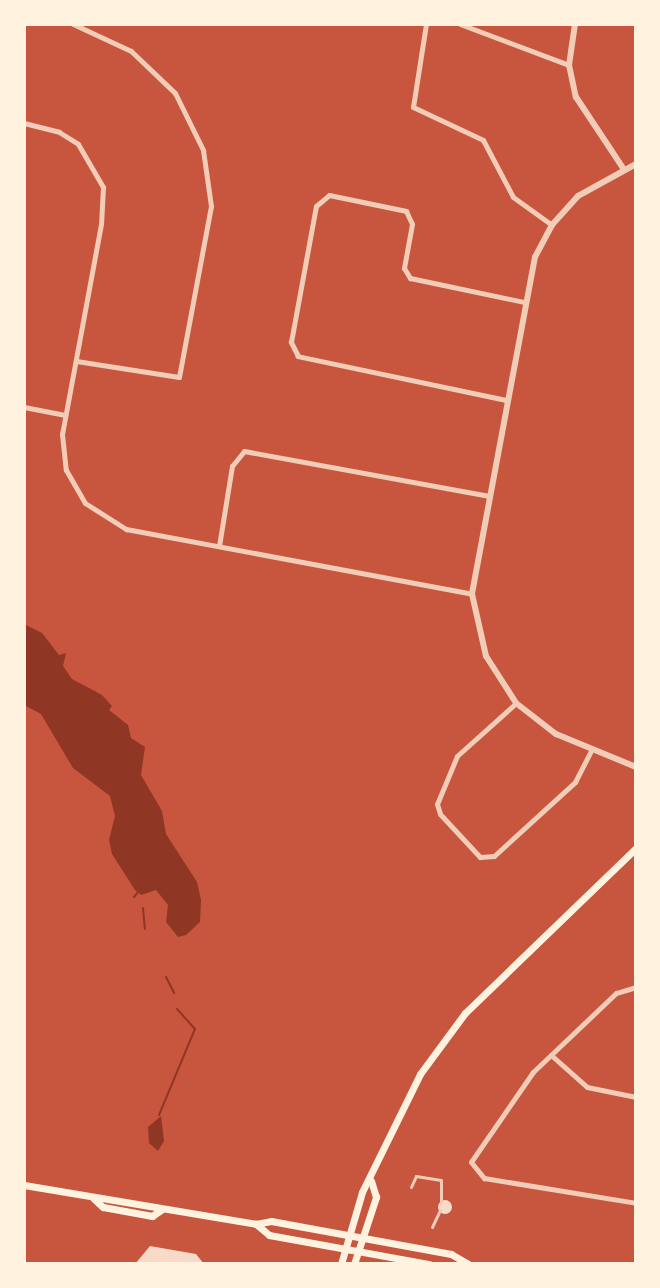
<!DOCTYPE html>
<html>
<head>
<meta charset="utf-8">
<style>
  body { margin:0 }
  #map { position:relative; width:660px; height:1288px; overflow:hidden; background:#c8553d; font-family:"Titillium Web",sans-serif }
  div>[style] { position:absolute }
  .water>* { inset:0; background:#8f3625 }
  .stream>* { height:2px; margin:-1px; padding:0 1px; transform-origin:1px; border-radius:1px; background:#8f3625 }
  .building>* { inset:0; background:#f7dbc8 }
  .round { border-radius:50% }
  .service>* { height:3px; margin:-1.5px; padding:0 1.5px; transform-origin:1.5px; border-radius:1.5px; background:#f1ccb7 }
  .minor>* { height:5px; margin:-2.5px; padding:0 2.5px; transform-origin:2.5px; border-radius:2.5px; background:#f1ccb7 }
  .tertiary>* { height:6px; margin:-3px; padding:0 3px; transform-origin:3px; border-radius:3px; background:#f1ccb7 }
  .secondary>* { height:7px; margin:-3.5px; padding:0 3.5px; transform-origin:3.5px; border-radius:3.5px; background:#fff3e0 }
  span { translate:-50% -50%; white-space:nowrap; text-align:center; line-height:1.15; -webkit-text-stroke:6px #fff3e0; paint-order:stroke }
  .frame { position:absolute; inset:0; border:26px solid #fff3e0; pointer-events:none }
</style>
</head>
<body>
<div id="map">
  <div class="water">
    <div style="clip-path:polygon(24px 624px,42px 633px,59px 655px,66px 653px,63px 666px,72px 679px,102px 695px,112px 706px,109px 710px,128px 725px,131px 738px,145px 747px,141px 775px,162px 811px,166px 834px,197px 882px,201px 900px,200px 922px,186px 935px,178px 937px,166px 922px,168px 905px,156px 890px,141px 895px,135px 890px,112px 854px,109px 840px,115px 816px,110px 796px,73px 768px,41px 714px,24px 705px)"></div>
    <div style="clip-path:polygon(161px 1116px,164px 1141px,158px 1151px,149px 1143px,148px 1127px)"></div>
  </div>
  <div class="stream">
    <div style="left:134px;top:897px;width:6px;rotate:-51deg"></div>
    <div style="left:143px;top:908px;width:21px;rotate:85deg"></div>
    <div style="left:166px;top:977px;width:18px;rotate:63deg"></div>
    <div style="left:159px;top:1115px;width:93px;rotate:-67.3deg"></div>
    <div style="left:195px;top:1029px;width:27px;rotate:-132deg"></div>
  </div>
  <div class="building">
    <div class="round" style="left:438px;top:1200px;width:14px;height:14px"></div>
    <div style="clip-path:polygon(150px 1246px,196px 1254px,204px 1264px,135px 1264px)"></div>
  </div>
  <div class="service">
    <div style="left:411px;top:1187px;width:12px;rotate:-66deg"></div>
    <div style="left:416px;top:1176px;width:25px;rotate:9deg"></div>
    <div style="left:441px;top:1180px;width:23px;rotate:90deg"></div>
    <div style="left:432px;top:1227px;width:19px;rotate:-65deg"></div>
  </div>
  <div class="minor">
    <div style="left:73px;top:24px;width:64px;rotate:25deg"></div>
    <div style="left:131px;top:51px;width:61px;rotate:43.7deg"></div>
    <div style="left:175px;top:93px;width:64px;rotate:63.8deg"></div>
    <div style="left:203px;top:150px;width:57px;rotate:81.9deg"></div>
    <div style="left:211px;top:206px;width:174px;rotate:100.6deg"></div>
    <div style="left:179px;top:377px;width:104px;rotate:-171.2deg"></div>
    <div style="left:426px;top:24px;width:84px;rotate:98.9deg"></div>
    <div style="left:413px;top:107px;width:77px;rotate:25.2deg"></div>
    <div style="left:483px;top:140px;width:64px;rotate:62.2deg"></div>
    <div style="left:513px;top:197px;width:48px;rotate:35.7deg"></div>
    <div style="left:460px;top:24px;width:116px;rotate:20.6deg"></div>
    <div style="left:24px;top:123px;width:36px;rotate:14deg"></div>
    <div style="left:59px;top:132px;width:22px;rotate:32deg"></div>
    <div style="left:78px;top:144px;width:50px;rotate:59.8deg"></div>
    <div style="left:103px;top:187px;width:37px;rotate:93deg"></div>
    <div style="left:101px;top:224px;width:214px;rotate:100.5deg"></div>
    <div style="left:62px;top:434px;width:36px;rotate:84deg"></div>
    <div style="left:66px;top:470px;width:38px;rotate:60deg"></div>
    <div style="left:85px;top:503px;width:49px;rotate:32.4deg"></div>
    <div style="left:126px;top:529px;width:352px;rotate:10.6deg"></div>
    <div style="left:506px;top:400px;width:213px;rotate:-168.1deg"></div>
    <div style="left:298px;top:356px;width:16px;rotate:-117deg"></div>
    <div style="left:291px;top:342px;width:138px;rotate:-79.6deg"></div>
    <div style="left:316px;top:206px;width:17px;rotate:-40deg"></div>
    <div style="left:329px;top:195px;width:79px;rotate:11.7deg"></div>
    <div style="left:406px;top:211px;width:14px;rotate:65deg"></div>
    <div style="left:412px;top:224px;width:45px;rotate:100.3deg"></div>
    <div style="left:404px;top:268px;width:12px;rotate:59deg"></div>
    <div style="left:410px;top:278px;width:116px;rotate:11.9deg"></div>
    <div style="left:24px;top:407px;width:42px;rotate:11deg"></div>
    <div style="left:219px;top:546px;width:81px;rotate:-80.8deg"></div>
    <div style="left:232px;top:466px;width:19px;rotate:-51deg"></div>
    <div style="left:244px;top:451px;width:248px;rotate:10.4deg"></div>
    <div style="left:516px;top:703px;width:79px;rotate:138.1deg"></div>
    <div style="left:457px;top:756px;width:52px;rotate:112.6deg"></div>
    <div style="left:437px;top:804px;width:10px;rotate:73deg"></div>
    <div style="left:440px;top:814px;width:59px;rotate:47.1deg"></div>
    <div style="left:480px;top:857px;width:14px;rotate:-4deg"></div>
    <div style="left:494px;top:856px;width:110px;rotate:-42.4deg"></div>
    <div style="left:575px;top:782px;width:37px;rotate:-63deg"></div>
    <div style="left:636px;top:987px;width:21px;rotate:163deg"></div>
    <div style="left:616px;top:993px;width:115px;rotate:136.4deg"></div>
    <div style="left:533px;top:1072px;width:109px;rotate:124.6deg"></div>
    <div style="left:471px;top:1162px;width:21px;rotate:51deg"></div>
    <div style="left:484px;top:1178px;width:154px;rotate:9.3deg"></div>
    <div style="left:551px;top:1055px;width:48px;rotate:41.6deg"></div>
    <div style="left:587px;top:1087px;width:50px;rotate:11.5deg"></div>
  </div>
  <div class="tertiary">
    <div style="left:575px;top:24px;width:41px;rotate:98.3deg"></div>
    <div style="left:569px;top:65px;width:33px;rotate:78deg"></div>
    <div style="left:576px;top:97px;width:85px;rotate:56.5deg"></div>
    <div style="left:636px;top:164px;width:66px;rotate:151.1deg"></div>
    <div style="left:578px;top:196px;width:39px;rotate:132deg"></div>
    <div style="left:552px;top:225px;width:36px;rotate:118deg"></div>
    <div style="left:535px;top:257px;width:343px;rotate:100.6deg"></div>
    <div style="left:472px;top:594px;width:64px;rotate:77.3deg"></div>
    <div style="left:486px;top:656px;width:56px;rotate:57.4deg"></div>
    <div style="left:516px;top:703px;width:51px;rotate:37.8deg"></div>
    <div style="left:556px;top:734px;width:87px;rotate:22.4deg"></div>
  </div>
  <div class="secondary">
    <div style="left:24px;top:1185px;width:235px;rotate:9.5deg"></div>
    <div style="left:256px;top:1224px;width:15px;rotate:-11deg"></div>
    <div style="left:271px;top:1221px;width:183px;rotate:10.4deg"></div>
    <div style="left:451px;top:1254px;width:20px;rotate:30deg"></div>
    <div style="left:94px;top:1199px;width:12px;rotate:42deg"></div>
    <div style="left:103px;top:1207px;width:50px;rotate:10.4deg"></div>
    <div style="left:152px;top:1216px;width:11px;rotate:-34deg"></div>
    <div style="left:256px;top:1224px;width:17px;rotate:40deg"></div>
    <div style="left:269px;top:1235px;width:163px;rotate:10.3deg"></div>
    <div style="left:341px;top:1264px;width:75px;rotate:-73.7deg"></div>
    <div style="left:362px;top:1192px;width:131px;rotate:-63.8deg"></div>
    <div style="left:420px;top:1074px;width:76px;rotate:-53.6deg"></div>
    <div style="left:465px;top:1013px;width:238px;rotate:-44deg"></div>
    <div style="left:354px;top:1264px;width:71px;rotate:-71.8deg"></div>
    <div style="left:376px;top:1197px;width:17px;rotate:-107deg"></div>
  </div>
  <div class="frame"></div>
</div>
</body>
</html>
